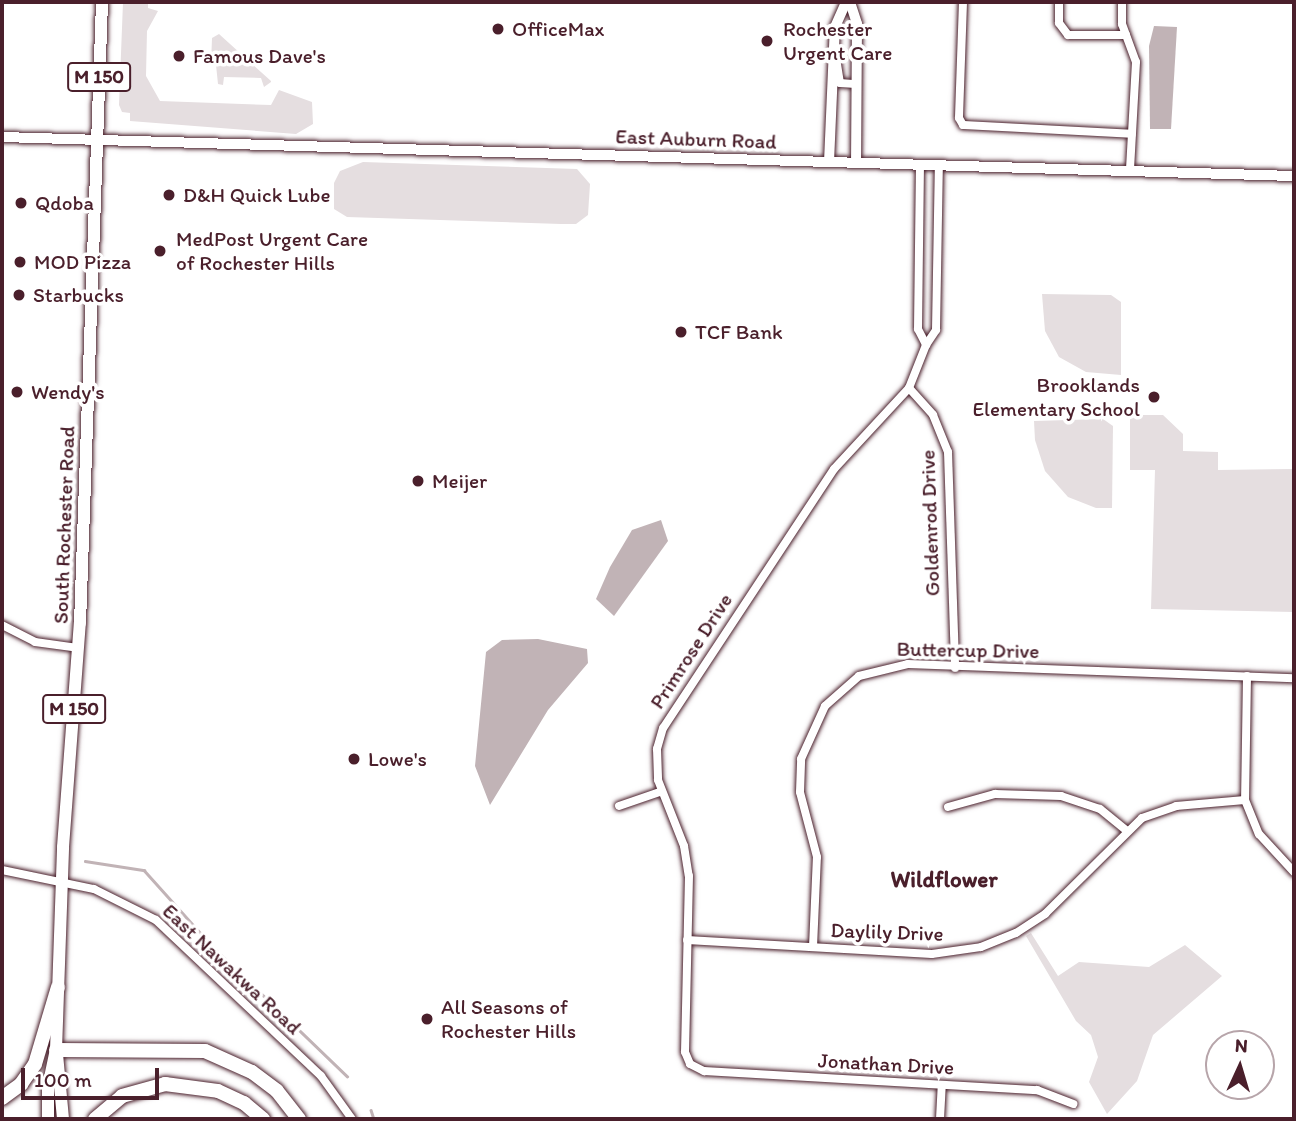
<!DOCTYPE html>
<html>
<head>
<meta charset="utf-8">
<style>
  body { margin:0 }
  #map { position:relative; width:1296px; height:1121px; overflow:hidden; background:#fff; font-family:Itim,sans-serif }
  div>[style] { position:absolute }
  .green>* { inset:0; background:#e5dee0 }
  .water>* { inset:0; background:#c1b3b6 }
  .stream>* { height:2.5px; margin:-1.25px; padding:0 1.25px; transform-origin:1.25px; border-radius:1.25px; background:#c1b3b6 }
  .roads { filter:drop-shadow(0 0 2px #4a1f2b) drop-shadow(0 0 2px #4a1f2b) }
  .street>* { height:8px; margin:-4px; padding:0 4px; transform-origin:4px; border-radius:4px; background:#fff }
  .secondary>* { height:10px; margin:-5px; padding:0 5px; transform-origin:5px; border-radius:5px; background:#fff }
  .primary>* { height:12px; margin:-6px; padding:0 6px; transform-origin:6px; border-radius:6px; background:#fff }
  .highway>* { height:14px; margin:-7px; padding:0 7px; transform-origin:7px; border-radius:7px; background:#fff }
  .dots>* { width:19px; height:19px; translate:-50% -50%; box-sizing:border-box; border:4px solid #fff; border-radius:50% }
  span { translate:-50% -50%; white-space:nowrap; text-align:center; line-height:1.15; -webkit-text-stroke:7px #fff; paint-order:stroke }
  .shield-label span { padding:2px 5px; background:#fff; border:2px solid; border-radius:5px; -webkit-text-stroke-width:0 }
  .shield-label { font-size:19px; color:#4a1f2b; font-weight:700 }
  .poi-label { font-size:21px; color:#4a1f2b }
  .left { translate:0 -50%; text-align:left }
  .right { translate:-100% -50%; text-align:right }
  .street-label { font-size:21px; color:#4a1f2b }
  .neighbourhood-label { font-size:23px; color:#4a1f2b; font-weight:700 }
  .frame { position:absolute; inset:0; border:4px solid #4a1f2b; pointer-events:none }
  .north { position:absolute; left:1205px; top:1030px; width:70px; height:70px; box-sizing:border-box; background:#fff; border:2px solid #b7a5aa; border-radius:50%; rotate:4deg; font-size:19px; font-weight:700; line-height:28px; text-align:center; color:#4a1f2b }
  .north::after { content:''; display:block; margin:auto; width:24px; height:32px; background:#4a1f2b; clip-path:polygon(50% 0,100% 100%,50% 72%,0 100%) }
  .scale { position:absolute; left:21px; top:1068px; width:138px; height:32px; box-sizing:border-box; border:4px solid #4a1f2b; border-top:0; padding-left:9px; font-size:21px; line-height:24px; white-space:nowrap; color:#4a1f2b; -webkit-text-stroke:5px #fff; paint-order:stroke }
</style>
</head>
<body>
<div id="map">
  <div class="green">
    <div style="clip-path:polygon(123px 2px,148px 2px,148px 8px,158px 11px,147px 31px,146px 76px,160px 101px,271px 105px,279px 90px,312px 102px,313px 124px,296px 134px,130px 121px,130px 113px,122px 112px,119px 105px)"></div>
    <div style="clip-path:polygon(219px 34px,271px 81px,271px 82px,264px 87px,261px 78px,224px 77px,223px 85px,218px 84px,216px 65px,211px 64px,212px 38px)"></div>
    <div style="clip-path:polygon(363px 162px,577px 169px,590px 184px,588px 215px,576px 224px,561px 224px,347px 217px,334px 209px,334px 183px,340px 171px)"></div>
    <div style="clip-path:polygon(1042px 294px,1111px 295px,1121px 302px,1121px 375px,1086px 372px,1059px 357px,1045px 331px)"></div>
    <div style="clip-path:polygon(1130px 415px,1163px 415px,1183px 434px,1183px 451px,1218px 452px,1218px 470px,1294px 469px,1294px 612px,1151px 609px,1155px 470px,1130px 470px)"></div>
    <div style="clip-path:polygon(1103px 419px,1113px 426px,1112px 508px,1096px 508px,1068px 497px,1045px 471px,1035px 440px,1034px 421px)"></div>
    <div style="clip-path:polygon(1031px 933px,1058px 976px,1079px 962px,1149px 967px,1185px 945px,1222px 976px,1153px 1035px,1137px 1081px,1107px 1114px,1089px 1082px,1098px 1057px,1091px 1035px,1076px 1021px,1026px 936px)"></div>
  </div>
  <div class="water">
    <div style="clip-path:polygon(1154px 26px,1177px 27px,1171px 129px,1150px 129px,1149px 46px)"></div>
    <div style="clip-path:polygon(661px 520px,668px 541px,614px 616px,596px 599px,610px 567px,632px 530px)"></div>
    <div style="clip-path:polygon(538px 639px,587px 649px,588px 663px,548px 710px,490px 805px,475px 766px,486px 652px,502px 640px)"></div>
  </div>
  <div class="stream">
    <div style="left:85px;top:861px;width:60px;rotate:8.7deg"></div>
    <div style="left:144px;top:870px;width:105px;rotate:48.1deg"></div>
    <div style="left:214px;top:948px;width:185px;rotate:43.9deg"></div>
    <div style="left:371px;top:1110px;width:9px;rotate:72deg"></div>
  </div>
  <div class="roads">
    <div class="street">
      <div style="left:963px;top:2px;width:116px;rotate:92deg"></div>
      <div style="left:959px;top:118px;width:8px;rotate:60deg"></div>
      <div style="left:963px;top:125px;width:169px;rotate:3deg"></div>
      <div style="left:1059px;top:2px;width:21px;rotate:90deg"></div>
      <div style="left:1059px;top:23px;width:15px;rotate:53deg"></div>
      <div style="left:1068px;top:35px;width:58px"></div>
      <div style="left:1122px;top:2px;width:22px;rotate:90deg"></div>
      <div style="left:1122px;top:24px;width:40px;rotate:69.8deg"></div>
      <div style="left:1136px;top:62px;width:109px;rotate:93.2deg"></div>
      <div style="left:836px;top:58px;width:25px;rotate:81deg"></div>
      <div style="left:840px;top:83px;width:16px;rotate:4deg"></div>
      <div style="left:920px;top:164px;width:165px;rotate:90.7deg"></div>
      <div style="left:918px;top:329px;width:18px;rotate:63deg"></div>
      <div style="left:926px;top:345px;width:18px;rotate:-56deg"></div>
      <div style="left:936px;top:330px;width:165px;rotate:-89deg"></div>
      <div style="left:926px;top:345px;width:46px;rotate:111.6deg"></div>
      <div style="left:909px;top:388px;width:110px;rotate:132.8deg"></div>
      <div style="left:834px;top:469px;width:310px;rotate:123.4deg"></div>
      <div style="left:663px;top:728px;width:22px;rotate:106deg"></div>
      <div style="left:657px;top:749px;width:31px;rotate:88deg"></div>
      <div style="left:658px;top:780px;width:71px;rotate:68.5deg"></div>
      <div style="left:684px;top:846px;width:30px;rotate:81deg"></div>
      <div style="left:689px;top:876px;width:176px;rotate:91.3deg"></div>
      <div style="left:685px;top:1052px;width:13px;rotate:67deg"></div>
      <div style="left:690px;top:1064px;width:16px;rotate:27deg"></div>
      <div style="left:704px;top:1071px;width:334px;rotate:3.3deg"></div>
      <div style="left:1037px;top:1090px;width:39px;rotate:21deg"></div>
      <div style="left:909px;top:388px;width:36px;rotate:48deg"></div>
      <div style="left:933px;top:415px;width:40px;rotate:68deg"></div>
      <div style="left:948px;top:452px;width:216px;rotate:88.1deg"></div>
      <div style="left:2px;top:625px;width:37px;rotate:27deg"></div>
      <div style="left:35px;top:642px;width:43px;rotate:7.9deg"></div>
      <div style="left:1247px;top:676px;width:124px;rotate:90.9deg"></div>
      <div style="left:1245px;top:800px;width:37px;rotate:68deg"></div>
      <div style="left:1259px;top:834px;width:52px;rotate:47.4deg"></div>
      <div style="left:619px;top:806px;width:43px;rotate:-18.9deg"></div>
      <div style="left:948px;top:807px;width:49px;rotate:-15.5deg"></div>
      <div style="left:995px;top:794px;width:66px;rotate:1.7deg"></div>
      <div style="left:1061px;top:796px;width:41px;rotate:18.4deg"></div>
      <div style="left:1100px;top:809px;width:33px;rotate:39deg"></div>
      <div style="left:2px;top:870px;width:94px;rotate:11.7deg"></div>
      <div style="left:94px;top:889px;width:69px;rotate:26.6deg"></div>
      <div style="left:156px;top:920px;width:227px;rotate:43.4deg"></div>
      <div style="left:321px;top:1076px;width:53px;rotate:54.2deg"></div>
      <div style="left:687px;top:940px;width:245px;rotate:3.3deg"></div>
      <div style="left:932px;top:954px;width:49px;rotate:-8.1deg"></div>
      <div style="left:981px;top:947px;width:38px;rotate:-22deg"></div>
      <div style="left:1016px;top:933px;width:35px;rotate:-33deg"></div>
      <div style="left:1045px;top:914px;width:136px;rotate:-44.7deg"></div>
      <div style="left:1142px;top:818px;width:36px;rotate:-19deg"></div>
      <div style="left:1176px;top:806px;width:69px;rotate:-5deg"></div>
      <div style="left:813px;top:947px;width:90px;rotate:-87.5deg"></div>
      <div style="left:817px;top:857px;width:67px;rotate:-104.7deg"></div>
      <div style="left:800px;top:792px;width:33px;rotate:-88deg"></div>
      <div style="left:801px;top:759px;width:58px;rotate:-65.6deg"></div>
      <div style="left:825px;top:706px;width:45px;rotate:-41.4deg"></div>
      <div style="left:859px;top:676px;width:50px;rotate:-13.8deg"></div>
      <div style="left:908px;top:664px;width:386px;rotate:2.1deg"></div>
      <div style="left:940px;top:1119px;width:34px;rotate:-87deg"></div>
    </div>
    <div class="secondary">
      <div style="left:850px;top:2px;width:23px;rotate:72deg"></div>
      <div style="left:857px;top:24px;width:138px;rotate:90.4deg"></div>
      <div style="left:2px;top:137px;width:1293px;rotate:1.73deg"></div>
      <div style="left:829px;top:162px;width:135px;rotate:-87.5deg"></div>
      <div style="left:835px;top:27px;width:27px;rotate:-66deg"></div>
    </div>
    <div class="primary">
      <div style="left:57px;top:1054px;width:65px;rotate:84.7deg"></div>
      <div style="left:48px;top:1119px;width:32px;rotate:-90deg"></div>
      <div style="left:48px;top:1087px;width:38px;rotate:-78deg"></div>
      <div style="left:56px;top:1050px;width:203px;rotate:-88deg"></div>
      <div style="left:63px;top:847px;width:225px;rotate:-85.7deg"></div>
      <div style="left:80px;top:623px;width:621px;rotate:-87.97deg"></div>
    </div>
    <div class="highway">
      <div style="left:56px;top:1050px;width:149px;rotate:0.4deg"></div>
      <div style="left:205px;top:1051px;width:51px;rotate:24.1deg"></div>
      <div style="left:252px;top:1072px;width:31px;rotate:37deg"></div>
      <div style="left:277px;top:1091px;width:36px;rotate:52deg"></div>
      <div style="left:2px;top:1098px;width:24px;rotate:-36deg"></div>
      <div style="left:21px;top:1084px;width:24px;rotate:-55deg"></div>
      <div style="left:35px;top:1064px;width:80px;rotate:-73.4deg"></div>
      <div style="left:95px;top:1119px;width:35px;rotate:-40deg"></div>
      <div style="left:122px;top:1096px;width:45px;rotate:-15.6deg"></div>
      <div style="left:165px;top:1084px;width:53px;rotate:7.5deg"></div>
      <div style="left:218px;top:1091px;width:29px;rotate:25deg"></div>
      <div style="left:244px;top:1103px;width:25px;rotate:40deg"></div>
    </div>
  </div>
  <div class="dots">
    <div style="left:498px;top:29px;background:#4a1f2b"></div>
    <div style="left:767px;top:41px;background:#4a1f2b"></div>
    <div style="left:179px;top:56px;background:#4a1f2b"></div>
    <div style="left:169px;top:195px;background:#4a1f2b"></div>
    <div style="left:21px;top:203px;background:#4a1f2b"></div>
    <div style="left:160px;top:251px;background:#4a1f2b"></div>
    <div style="left:20px;top:262px;background:#4a1f2b"></div>
    <div style="left:19px;top:295px;background:#4a1f2b"></div>
    <div style="left:681px;top:332px;background:#4a1f2b"></div>
    <div style="left:17px;top:392px;background:#4a1f2b"></div>
    <div style="left:1154px;top:397px;background:#4a1f2b"></div>
    <div style="left:418px;top:481px;background:#4a1f2b"></div>
    <div style="left:354px;top:759px;background:#4a1f2b"></div>
    <div style="left:427px;top:1019px;background:#4a1f2b"></div>
  </div>
  <div class="shield-label">
    <span style="left:99px;top:77px">M 150</span>
    <span style="left:74px;top:709px">M 150</span>
  </div>
  <div class="poi-label">
    <span class="left" style="left:512px;top:29px">OfficeMax</span>
    <span class="left" style="left:783px;top:41px">Rochester<br>Urgent Care</span>
    <span class="left" style="left:193px;top:56px">Famous Dave's</span>
    <span class="left" style="left:183px;top:195px">D&amp;H Quick Lube</span>
    <span class="left" style="left:35px;top:203px">Qdoba</span>
    <span class="left" style="left:176px;top:251px">MedPost Urgent Care<br>of Rochester Hills</span>
    <span class="left" style="left:34px;top:262px">MOD Pizza</span>
    <span class="left" style="left:33px;top:295px">Starbucks</span>
    <span class="left" style="left:695px;top:332px">TCF Bank</span>
    <span class="right" style="left:1140px;top:397px">Brooklands<br>Elementary School</span>
    <span class="left" style="left:31px;top:392px">Wendy's</span>
    <span class="left" style="left:432px;top:481px">Meijer</span>
    <span class="left" style="left:368px;top:759px">Lowe's</span>
    <span class="left" style="left:441px;top:1019px">All Seasons of<br>Rochester Hills</span>
  </div>
  <div class="street-label">
    <span style="left:696px;top:139px;rotate:2deg">East Auburn Road</span>
    <span style="left:930px;top:523px;rotate:-92deg">Goldenrod Drive</span>
    <span style="left:64px;top:525px;rotate:-88deg">South Rochester Road</span>
    <span style="left:968px;top:650px;rotate:1deg">Buttercup Drive</span>
    <span style="left:691px;top:651px;rotate:-57deg">Primrose Drive</span>
    <span style="left:887px;top:932px;rotate:2deg">Daylily Drive</span>
    <span style="left:232px;top:969px;rotate:43deg">East Nawakwa Road</span>
    <span style="left:886px;top:1064px;rotate:3deg">Jonathan Drive</span>
  </div>
  <div class="neighbourhood-label">
    <span style="left:944px;top:879px">Wildflower</span>
  </div>
  <div class="frame"></div>
  <div class="north">N</div>
  <div class="scale">100 m</div>
</div>
</body>
</html>
